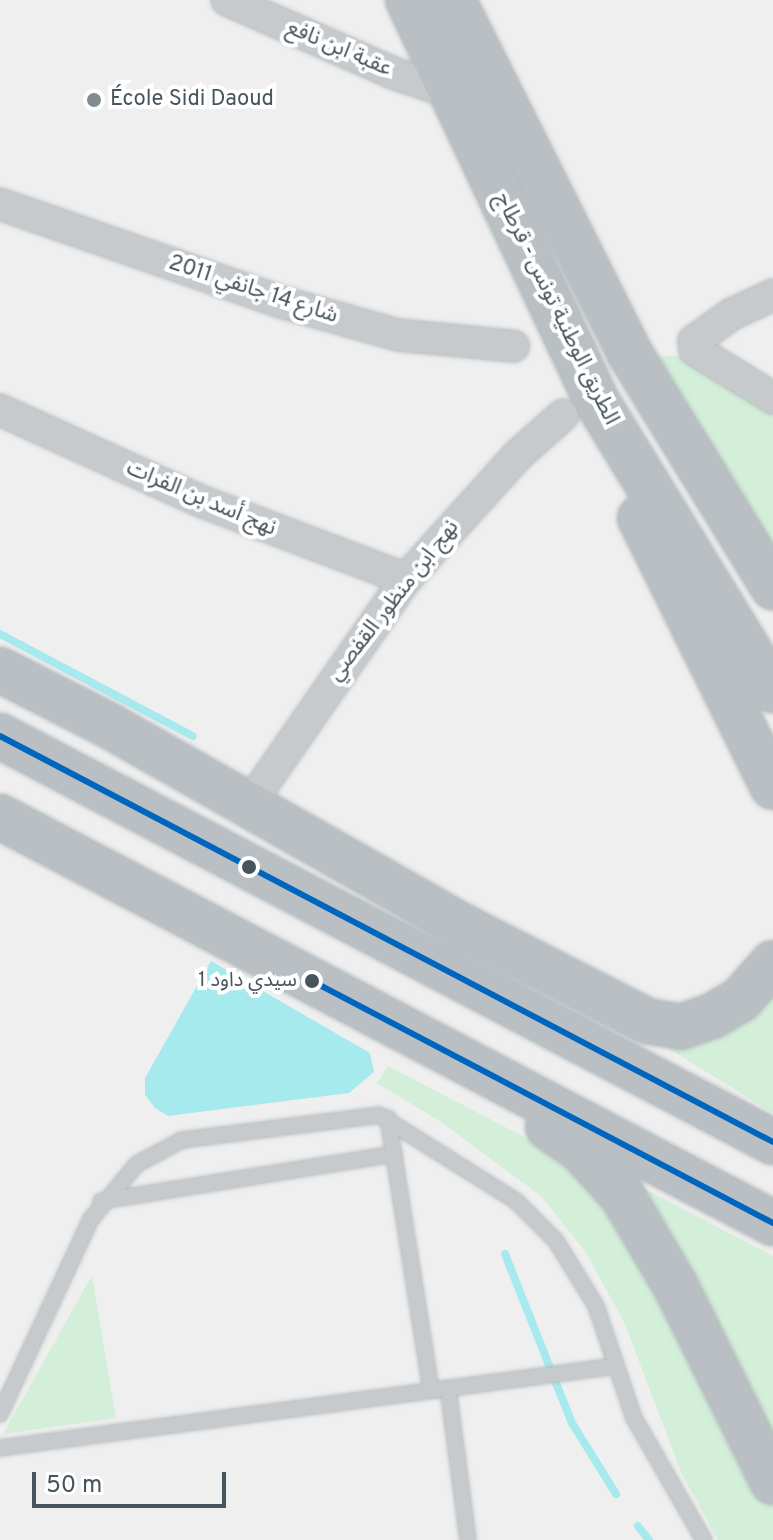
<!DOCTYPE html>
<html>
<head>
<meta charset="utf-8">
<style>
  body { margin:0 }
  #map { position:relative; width:773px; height:1540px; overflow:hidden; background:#f0efef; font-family:Overpass,"Noto Sans Arabic",sans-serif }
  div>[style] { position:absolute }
  .green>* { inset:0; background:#d3efd9 }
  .water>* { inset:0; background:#a7eaee }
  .stream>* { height:8px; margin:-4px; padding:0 4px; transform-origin:4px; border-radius:4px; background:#a7eaee }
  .roads { filter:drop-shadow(0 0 2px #b4bbbf) drop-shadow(0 0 2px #b4bbbf) }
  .lane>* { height:14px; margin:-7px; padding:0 7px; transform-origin:7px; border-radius:7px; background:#c6cacc }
  .street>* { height:30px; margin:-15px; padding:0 15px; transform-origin:15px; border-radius:15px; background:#c6cacc }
  .highway>* { height:44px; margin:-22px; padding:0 22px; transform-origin:22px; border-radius:22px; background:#b9bfc3 }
  .bus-1>* { height:6px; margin:-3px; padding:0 3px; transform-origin:3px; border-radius:3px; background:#0065bd }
  .dots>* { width:22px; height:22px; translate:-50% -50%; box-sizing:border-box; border:4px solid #fff; border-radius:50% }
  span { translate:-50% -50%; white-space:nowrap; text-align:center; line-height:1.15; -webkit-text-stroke:8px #fff; paint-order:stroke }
  .bus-label { font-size:20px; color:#46555c }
  .right { translate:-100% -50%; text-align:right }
  .street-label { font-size:22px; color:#46555c }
  .poi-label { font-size:22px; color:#46555c }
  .left { translate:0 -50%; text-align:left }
  .scale { position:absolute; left:32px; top:1472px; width:194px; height:36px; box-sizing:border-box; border:4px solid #46555c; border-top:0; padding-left:10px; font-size:24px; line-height:28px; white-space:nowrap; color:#46555c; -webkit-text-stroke:6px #fff; paint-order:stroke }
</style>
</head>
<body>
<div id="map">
  <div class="green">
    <div style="clip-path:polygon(658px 356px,710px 356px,773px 396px,773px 543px,747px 512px)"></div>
    <div style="clip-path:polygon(773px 988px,773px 1113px,669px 1049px,672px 1042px)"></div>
    <div style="clip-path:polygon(388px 1066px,542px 1146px,608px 1200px,773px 1496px,773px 1540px,718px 1540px,681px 1472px,624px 1322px,586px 1253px,541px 1196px,441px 1122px,377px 1083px)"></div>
    <div style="clip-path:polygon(643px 1188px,773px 1256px,773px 1462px)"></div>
    <div style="clip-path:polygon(92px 1275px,116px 1418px,3px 1434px)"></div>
  </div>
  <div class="water">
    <div style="clip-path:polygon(211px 961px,370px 1053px,374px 1072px,349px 1093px,168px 1116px,155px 1108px,145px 1095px,145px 1078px)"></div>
  </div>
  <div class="stream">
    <div style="left:0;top:634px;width:218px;rotate:27.9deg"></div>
    <div style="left:505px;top:1254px;width:182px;rotate:68.4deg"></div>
    <div style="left:572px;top:1423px;width:84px;rotate:58.2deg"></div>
    <div style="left:638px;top:1526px;width:18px;rotate:52deg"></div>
  </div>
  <div class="roads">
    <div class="lane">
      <div style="left:388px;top:1118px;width:275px;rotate:81deg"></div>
      <div style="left:101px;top:1201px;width:297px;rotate:-9.1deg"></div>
      <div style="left:448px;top:1388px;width:153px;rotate:82.5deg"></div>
      <div style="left:0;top:1414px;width:215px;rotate:-65deg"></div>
      <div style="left:91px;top:1219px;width:72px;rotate:-50.1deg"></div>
      <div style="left:137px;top:1164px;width:51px;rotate:-28.1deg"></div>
      <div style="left:182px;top:1140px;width:199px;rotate:-7.2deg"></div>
      <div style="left:379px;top:1115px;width:162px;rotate:32.1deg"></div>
      <div style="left:516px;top:1201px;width:57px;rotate:45deg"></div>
      <div style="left:556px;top:1241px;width:76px;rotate:58.4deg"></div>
      <div style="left:596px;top:1306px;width:118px;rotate:71.3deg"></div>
      <div style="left:634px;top:1418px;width:141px;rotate:60.2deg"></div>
      <div style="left:0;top:1448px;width:621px;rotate:-7.58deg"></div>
    </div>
    <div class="street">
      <div style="left:227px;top:0;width:181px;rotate:23.7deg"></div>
      <div style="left:393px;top:73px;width:62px;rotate:18.7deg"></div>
      <div style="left:0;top:204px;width:302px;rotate:19.2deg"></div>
      <div style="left:285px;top:303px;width:117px;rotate:15.8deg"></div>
      <div style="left:398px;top:335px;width:116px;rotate:5.5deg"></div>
      <div style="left:773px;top:295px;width:45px;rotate:155.1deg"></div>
      <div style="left:732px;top:314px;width:47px;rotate:144.6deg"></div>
      <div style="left:694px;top:341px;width:9px;rotate:84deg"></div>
      <div style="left:695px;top:350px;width:92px;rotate:31.6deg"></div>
      <div style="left:0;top:410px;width:223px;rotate:24.4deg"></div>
      <div style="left:203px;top:502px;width:217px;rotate:20.8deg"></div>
      <div style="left:248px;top:806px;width:277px;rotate:-55.2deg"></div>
      <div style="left:406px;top:579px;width:167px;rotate:-47.9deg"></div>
      <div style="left:518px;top:455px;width:60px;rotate:-41.6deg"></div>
    </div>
    <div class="highway">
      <div style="left:408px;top:0;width:442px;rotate:64.8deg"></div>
      <div style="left:596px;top:400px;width:340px;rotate:58.6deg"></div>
      <div style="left:453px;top:0;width:394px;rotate:63.4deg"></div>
      <div style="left:629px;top:352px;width:276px;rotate:58.5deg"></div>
      <div style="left:640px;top:518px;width:300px;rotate:63.7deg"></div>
      <div style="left:0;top:670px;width:121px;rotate:27deg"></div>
      <div style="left:108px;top:725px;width:409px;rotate:29.6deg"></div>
      <div style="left:464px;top:927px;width:206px;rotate:27.2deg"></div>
      <div style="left:647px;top:1021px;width:34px;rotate:10deg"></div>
      <div style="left:680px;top:1027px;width:34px;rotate:-19deg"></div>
      <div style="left:712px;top:1016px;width:34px;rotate:-30deg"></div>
      <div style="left:741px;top:999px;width:48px;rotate:-48.4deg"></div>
      <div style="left:0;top:736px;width:873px;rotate:27.71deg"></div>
      <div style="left:0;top:817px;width:873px;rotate:27.71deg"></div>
      <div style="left:548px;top:1127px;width:40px;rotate:34.9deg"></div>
      <div style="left:581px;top:1150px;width:61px;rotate:47.7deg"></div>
      <div style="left:622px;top:1195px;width:104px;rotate:59.5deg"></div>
      <div style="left:675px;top:1285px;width:220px;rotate:63.6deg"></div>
    </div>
  </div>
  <div class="bus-1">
    <div style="left:0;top:736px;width:873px;rotate:27.71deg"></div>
    <div style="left:312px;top:981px;width:521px;rotate:27.7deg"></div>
  </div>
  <div class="dots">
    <div style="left:94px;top:100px;background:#828b8f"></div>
    <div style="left:249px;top:867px;background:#46555c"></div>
    <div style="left:312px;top:981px;background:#46555c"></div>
  </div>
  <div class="bus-label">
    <span class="right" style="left:297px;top:981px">سيدي داود 1</span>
  </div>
  <div class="street-label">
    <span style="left:339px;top:49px;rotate:23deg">عقبة ابن نافع</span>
    <span style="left:253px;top:290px;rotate:18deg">شارع 14 جانفي 2011</span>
    <span style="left:556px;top:309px;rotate:64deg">الطريق الوطنية تونس - قرطاج</span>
    <span style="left:201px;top:499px;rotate:23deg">نهج أسد بن الفرات</span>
    <span style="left:394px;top:601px;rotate:-52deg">نهج ابن منظور القفصي</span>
  </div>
  <div class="poi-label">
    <span class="left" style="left:110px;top:100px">École Sidi Daoud</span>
  </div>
  <div class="scale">50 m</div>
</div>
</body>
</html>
